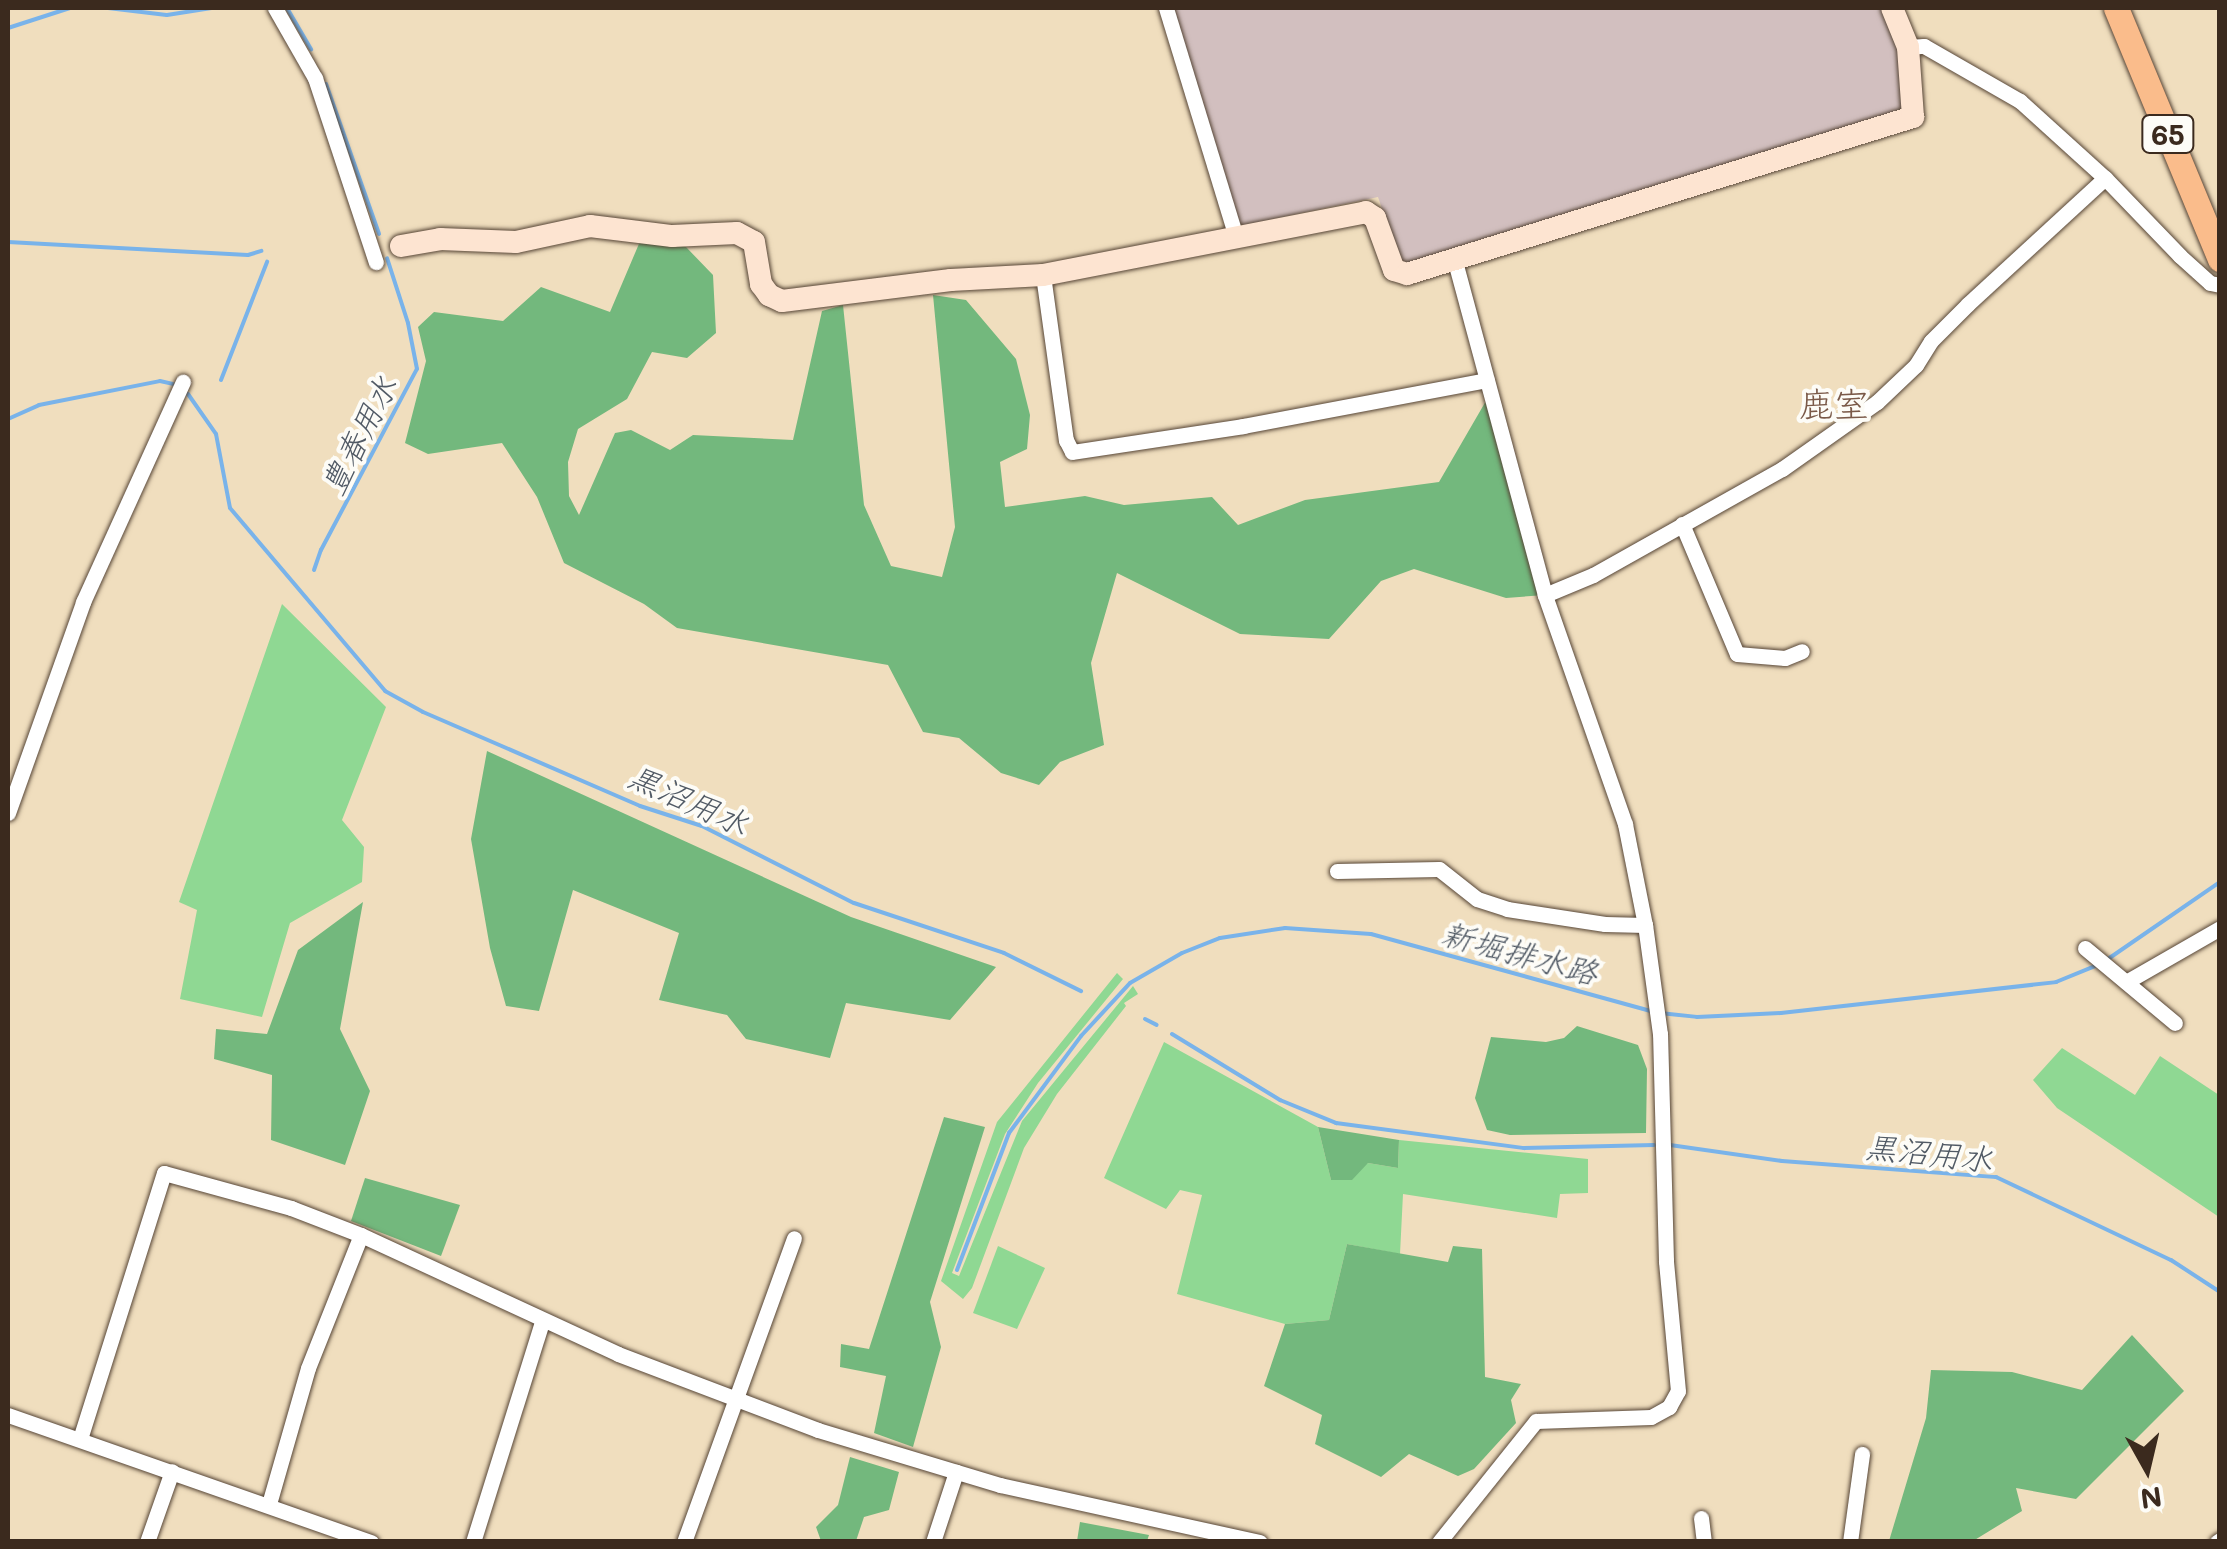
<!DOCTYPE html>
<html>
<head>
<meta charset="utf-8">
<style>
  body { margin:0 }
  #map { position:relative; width:2227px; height:1549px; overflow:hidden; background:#f0debe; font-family:Mali,"Klee One",sans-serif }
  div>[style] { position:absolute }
  .industrial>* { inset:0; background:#d2bfbf }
  .green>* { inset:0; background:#8fd893 }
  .forest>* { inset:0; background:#73b87d }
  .stream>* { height:4px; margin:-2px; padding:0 2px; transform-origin:2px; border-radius:2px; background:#79b3ea }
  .roads { filter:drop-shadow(0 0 2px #564536) drop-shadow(0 0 2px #564536) }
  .street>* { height:15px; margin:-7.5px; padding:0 7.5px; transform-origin:7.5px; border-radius:7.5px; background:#fff }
  .secondary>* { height:22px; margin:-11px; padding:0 11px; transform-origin:11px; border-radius:11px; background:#fde4d1 }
  .primary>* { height:25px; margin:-12.5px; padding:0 12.5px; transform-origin:12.5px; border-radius:12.5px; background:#fabc8b }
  span { translate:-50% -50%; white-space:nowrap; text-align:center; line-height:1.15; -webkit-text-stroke:8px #fdfcf7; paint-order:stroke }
  .shield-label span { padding:2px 8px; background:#fdfcf7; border:2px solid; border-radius:8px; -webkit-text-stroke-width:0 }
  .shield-label { font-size:28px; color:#3b2a1e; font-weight:700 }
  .water-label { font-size:32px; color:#515a65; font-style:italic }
  .quarter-label { font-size:35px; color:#7a5948 }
  .frame { position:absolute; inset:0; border:10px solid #3b2a1e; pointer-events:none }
  .north { position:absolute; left:2097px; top:1419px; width:100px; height:100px; -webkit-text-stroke:8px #fdfcf7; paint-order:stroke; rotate:172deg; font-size:28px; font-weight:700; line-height:40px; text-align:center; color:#3b2a1e }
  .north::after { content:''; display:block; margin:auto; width:35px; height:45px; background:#3b2a1e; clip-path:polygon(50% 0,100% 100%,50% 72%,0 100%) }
</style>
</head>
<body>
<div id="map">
  <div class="industrial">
    <div style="clip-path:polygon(1173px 8px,1883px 8px,1901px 49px,1903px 111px,1406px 263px,1399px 258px,1378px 197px,1244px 225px,1237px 222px)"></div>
  </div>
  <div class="green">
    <div style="clip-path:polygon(282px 604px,386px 707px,342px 820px,364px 847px,362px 882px,290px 923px,262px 1017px,180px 999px,197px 910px,179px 902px)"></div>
    <div style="clip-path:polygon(1117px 973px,1123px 979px,1038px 1083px,1005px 1134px,952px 1273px,959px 1276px,1022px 1121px,1133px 986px,1138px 994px,1124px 1003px,1126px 1006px,1057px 1094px,1024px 1148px,972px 1288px,963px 1299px,941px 1281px,997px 1122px)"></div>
    <div style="clip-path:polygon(1164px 1042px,1318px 1127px,1331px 1180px,1368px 1163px,1398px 1168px,1399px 1140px,1588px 1159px,1588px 1193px,1560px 1194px,1557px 1218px,1403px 1194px,1400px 1254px,1347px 1244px,1329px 1320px,1285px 1324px,1177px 1294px,1202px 1195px,1180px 1190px,1166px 1209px,1104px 1178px)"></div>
    <div style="clip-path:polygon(2062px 1048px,2135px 1095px,2160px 1056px,2219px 1095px,2219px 1217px,2057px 1108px,2033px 1080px)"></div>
    <div style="clip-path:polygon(998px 1246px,1045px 1268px,1017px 1329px,973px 1313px)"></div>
  </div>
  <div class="forest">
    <div style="clip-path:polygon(644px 232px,686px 247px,713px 275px,716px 333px,687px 358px,652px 352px,627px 399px,578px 429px,568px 462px,569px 496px,579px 515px,615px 433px,631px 430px,670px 450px,693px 435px,793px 440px,822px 311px,843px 305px,864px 505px,891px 566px,942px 577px,955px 527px,933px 295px,966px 300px,1016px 359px,1030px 415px,1027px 449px,1000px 462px,1005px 507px,1085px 496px,1124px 505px,1212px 497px,1238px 525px,1305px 500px,1439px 482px,1490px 394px,1545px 595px,1506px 598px,1414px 569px,1381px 581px,1329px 639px,1240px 634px,1117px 573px,1091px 663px,1104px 745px,1060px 762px,1039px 785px,1001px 773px,959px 738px,923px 732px,888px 665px,677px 628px,644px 604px,564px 563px,537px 497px,502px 443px,428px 454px,405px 443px,426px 361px,418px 327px,434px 312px,503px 321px,541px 287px,610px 312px)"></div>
    <div style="clip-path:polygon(487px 751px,851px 917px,996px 967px,950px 1020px,846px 1003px,830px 1058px,746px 1039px,727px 1015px,659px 1000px,679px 933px,573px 890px,539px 1011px,506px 1006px,490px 948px,471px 839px)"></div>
    <div style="clip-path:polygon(363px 902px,340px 1029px,370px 1091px,345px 1165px,271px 1140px,272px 1075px,214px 1059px,216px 1029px,267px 1034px,298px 950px)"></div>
    <div style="clip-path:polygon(1577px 1026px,1638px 1045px,1647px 1069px,1646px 1133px,1510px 1135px,1487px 1130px,1475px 1098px,1491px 1037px,1546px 1042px,1564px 1038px)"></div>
    <div style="clip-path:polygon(944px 1117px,985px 1127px,930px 1302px,941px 1347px,913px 1447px,874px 1433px,886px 1376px,840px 1367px,841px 1344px,869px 1349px)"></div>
    <div style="clip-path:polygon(1318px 1127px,1399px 1140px,1398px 1168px,1368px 1163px,1352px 1180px,1331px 1180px)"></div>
    <div style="clip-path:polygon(365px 1178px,460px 1205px,441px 1256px,351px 1221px)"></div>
    <div style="clip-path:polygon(1347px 1244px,1448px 1262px,1453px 1246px,1482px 1249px,1485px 1377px,1521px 1384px,1511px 1400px,1516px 1423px,1474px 1469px,1458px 1476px,1409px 1454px,1381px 1477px,1315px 1444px,1322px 1415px,1264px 1386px,1285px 1324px,1329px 1320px)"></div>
    <div style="clip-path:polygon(2132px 1335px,2184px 1391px,2076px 1499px,2016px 1488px,2022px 1511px,1973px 1541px,1889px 1541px,1926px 1418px,1931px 1370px,2012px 1372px,2082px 1390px)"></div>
    <div style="clip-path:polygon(850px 1457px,899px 1472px,889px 1510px,864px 1517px,856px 1541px,821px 1541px,816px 1527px,838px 1505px)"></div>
    <div style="clip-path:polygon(1080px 1522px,1149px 1535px,1147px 1541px,1077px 1541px)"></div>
  </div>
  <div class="stream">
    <div style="left:108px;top:8px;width:59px;rotate:6.8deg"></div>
    <div style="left:167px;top:15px;width:45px;rotate:-9deg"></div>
    <div style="left:287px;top:8px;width:48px;rotate:59.7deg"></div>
    <div style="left:8px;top:28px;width:65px;rotate:-17.9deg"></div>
    <div style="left:326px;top:84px;width:159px;rotate:70.5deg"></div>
    <div style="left:8px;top:242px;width:240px;rotate:3.1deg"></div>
    <div style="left:248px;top:255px;width:14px;rotate:-17deg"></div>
    <div style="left:221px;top:380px;width:127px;rotate:-68.7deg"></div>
    <div style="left:188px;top:394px;width:49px;rotate:55deg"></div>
    <div style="left:216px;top:434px;width:75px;rotate:79.3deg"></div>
    <div style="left:230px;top:508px;width:240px;rotate:49.7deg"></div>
    <div style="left:385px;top:691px;width:43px;rotate:28.9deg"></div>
    <div style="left:423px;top:712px;width:236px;rotate:23.4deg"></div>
    <div style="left:640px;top:806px;width:65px;rotate:17.9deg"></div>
    <div style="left:702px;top:826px;width:170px;rotate:26.9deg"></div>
    <div style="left:854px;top:903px;width:158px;rotate:18.4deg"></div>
    <div style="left:1004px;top:953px;width:86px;rotate:26.3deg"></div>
    <div style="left:8px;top:419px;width:34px;rotate:-24deg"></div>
    <div style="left:39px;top:405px;width:123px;rotate:-11.2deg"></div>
    <div style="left:160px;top:381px;width:13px;rotate:13deg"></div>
    <div style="left:314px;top:570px;width:21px;rotate:-71deg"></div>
    <div style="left:321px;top:550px;width:205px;rotate:-62.1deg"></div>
    <div style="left:417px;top:369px;width:47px;rotate:-101.1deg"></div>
    <div style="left:408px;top:323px;width:68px;rotate:-107.9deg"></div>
    <div style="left:2108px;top:959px;width:136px;rotate:-34.5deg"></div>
    <div style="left:1660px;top:1013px;width:37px;rotate:6deg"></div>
    <div style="left:1697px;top:1017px;width:84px;rotate:-2.7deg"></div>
    <div style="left:1781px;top:1013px;width:277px;rotate:-6.4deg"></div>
    <div style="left:2056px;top:982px;width:42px;rotate:-22.3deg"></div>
    <div style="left:1145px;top:1019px;width:13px;rotate:27deg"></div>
    <div style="left:1172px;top:1034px;width:127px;rotate:31.4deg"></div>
    <div style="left:1280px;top:1100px;width:61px;rotate:22.3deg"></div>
    <div style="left:1336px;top:1123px;width:190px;rotate:7.6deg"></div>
    <div style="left:1524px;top:1148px;width:130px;rotate:-1.3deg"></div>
    <div style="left:1670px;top:1145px;width:113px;rotate:8.1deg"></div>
    <div style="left:1782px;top:1161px;width:215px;rotate:4.3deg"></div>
    <div style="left:1996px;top:1177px;width:194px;rotate:25.4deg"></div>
    <div style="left:2171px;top:1260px;width:59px;rotate:33.1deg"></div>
    <div style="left:957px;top:1270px;width:147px;rotate:-69.2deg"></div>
    <div style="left:1009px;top:1133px;width:121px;rotate:-53.4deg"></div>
    <div style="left:1081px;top:1036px;width:72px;rotate:-47.2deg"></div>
    <div style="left:1130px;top:983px;width:60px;rotate:-30deg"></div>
    <div style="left:1182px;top:953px;width:41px;rotate:-21.5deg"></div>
    <div style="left:1220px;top:938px;width:66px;rotate:-8.7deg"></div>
    <div style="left:1285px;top:928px;width:86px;rotate:4deg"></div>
    <div style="left:1371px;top:934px;width:290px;rotate:15.4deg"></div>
  </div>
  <div class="roads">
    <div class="street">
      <div style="left:275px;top:8px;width:81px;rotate:60.3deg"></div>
      <div style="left:315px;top:78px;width:194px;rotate:71.7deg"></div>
      <div style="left:1166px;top:8px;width:239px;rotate:73deg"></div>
      <div style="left:1908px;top:47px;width:16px;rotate:-4deg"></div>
      <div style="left:1924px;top:46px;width:111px;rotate:29.8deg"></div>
      <div style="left:2020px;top:101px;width:115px;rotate:42.2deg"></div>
      <div style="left:2105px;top:178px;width:108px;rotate:46.1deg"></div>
      <div style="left:2180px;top:256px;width:40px;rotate:42deg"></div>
      <div style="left:2210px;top:283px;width:10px;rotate:11deg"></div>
      <div style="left:1043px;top:275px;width:167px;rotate:82.1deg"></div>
      <div style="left:1066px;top:440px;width:13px;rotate:63deg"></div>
      <div style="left:1072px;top:452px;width:173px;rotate:-8.6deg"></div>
      <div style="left:1243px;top:426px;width:248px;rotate:-10.7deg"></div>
      <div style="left:1682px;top:524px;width:141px;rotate:67.1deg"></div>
      <div style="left:1737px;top:654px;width:48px;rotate:4.8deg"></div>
      <div style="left:1785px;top:658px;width:18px;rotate:-22deg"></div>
      <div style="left:1545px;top:595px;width:52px;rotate:-22.6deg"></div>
      <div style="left:1593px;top:575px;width:217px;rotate:-29.3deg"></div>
      <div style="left:1782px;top:469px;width:116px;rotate:-35.2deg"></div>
      <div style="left:1877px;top:402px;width:54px;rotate:-43.5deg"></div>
      <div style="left:1916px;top:365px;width:28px;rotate:-58deg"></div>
      <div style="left:1931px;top:341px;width:52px;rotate:-45deg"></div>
      <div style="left:1968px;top:304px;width:186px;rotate:-42.6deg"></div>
      <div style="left:8px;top:813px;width:224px;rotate:-70.4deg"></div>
      <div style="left:83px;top:602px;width:242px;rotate:-65.6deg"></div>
      <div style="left:1337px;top:871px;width:102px;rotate:-1.1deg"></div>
      <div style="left:1439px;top:869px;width:48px;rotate:38.3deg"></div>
      <div style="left:1477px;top:899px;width:32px;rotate:18deg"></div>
      <div style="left:1507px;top:909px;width:99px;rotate:8.7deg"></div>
      <div style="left:1605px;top:924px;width:40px;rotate:1.4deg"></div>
      <div style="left:2085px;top:948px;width:117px;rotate:39.8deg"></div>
      <div style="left:2126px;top:982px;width:108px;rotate:-29.9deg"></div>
      <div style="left:8px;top:1415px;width:385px;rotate:19.3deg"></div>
      <div style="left:80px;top:1439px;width:279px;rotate:-72.5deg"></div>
      <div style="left:164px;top:1173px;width:132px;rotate:15.4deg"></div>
      <div style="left:291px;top:1208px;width:75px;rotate:21.1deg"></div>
      <div style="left:361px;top:1235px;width:283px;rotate:24.8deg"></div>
      <div style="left:618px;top:1354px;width:214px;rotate:20.8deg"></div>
      <div style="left:818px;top:1430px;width:190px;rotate:16.8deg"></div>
      <div style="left:1000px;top:1485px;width:266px;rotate:12.4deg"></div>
      <div style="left:269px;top:1504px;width:141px;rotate:-74deg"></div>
      <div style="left:308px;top:1368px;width:143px;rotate:-68.3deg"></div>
      <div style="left:1701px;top:1518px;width:24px;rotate:83deg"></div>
      <div style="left:147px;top:1542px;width:75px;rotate:-70.6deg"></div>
      <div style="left:473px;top:1542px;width:231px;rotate:-72.6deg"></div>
      <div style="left:684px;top:1542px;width:323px;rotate:-70.1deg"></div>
      <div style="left:933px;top:1542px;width:74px;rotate:-71.8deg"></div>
      <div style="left:1439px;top:1542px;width:155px;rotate:-51.3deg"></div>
      <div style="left:1536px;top:1421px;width:115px;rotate:-2deg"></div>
      <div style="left:1651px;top:1417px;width:21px;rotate:-29deg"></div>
      <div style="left:1669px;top:1407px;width:18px;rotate:-61deg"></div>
      <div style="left:1678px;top:1391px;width:131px;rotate:-95.3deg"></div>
      <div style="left:1666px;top:1261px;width:227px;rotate:-91.5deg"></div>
      <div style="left:1660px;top:1034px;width:110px;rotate:-97.8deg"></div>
      <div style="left:1645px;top:925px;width:103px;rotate:-101.2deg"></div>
      <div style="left:1625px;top:824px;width:243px;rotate:-109.3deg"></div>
      <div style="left:1545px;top:595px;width:346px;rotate:-105.1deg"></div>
      <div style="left:1850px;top:1542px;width:89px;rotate:-82.2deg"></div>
      <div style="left:2217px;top:1542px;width:4px;rotate:-34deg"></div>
    </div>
    <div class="secondary">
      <div style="left:401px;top:246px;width:40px;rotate:-10deg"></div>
      <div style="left:440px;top:239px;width:76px;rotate:2.3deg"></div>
      <div style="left:516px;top:242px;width:76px;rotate:-12.2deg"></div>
      <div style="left:590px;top:226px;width:83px;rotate:7deg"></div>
      <div style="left:672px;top:236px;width:65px;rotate:-2.6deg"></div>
      <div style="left:737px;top:233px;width:19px;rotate:28deg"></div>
      <div style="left:754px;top:242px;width:43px;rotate:80.5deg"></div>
      <div style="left:761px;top:284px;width:14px;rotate:54deg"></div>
      <div style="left:769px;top:295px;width:14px;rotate:25deg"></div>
      <div style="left:782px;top:301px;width:170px;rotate:-7.1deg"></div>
      <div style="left:951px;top:280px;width:92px;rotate:-3.1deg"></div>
      <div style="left:1043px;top:275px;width:329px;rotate:-11deg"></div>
      <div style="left:1366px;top:212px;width:11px;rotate:34deg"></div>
      <div style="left:1375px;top:218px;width:55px;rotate:69.9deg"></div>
      <div style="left:1394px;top:270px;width:14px;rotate:17deg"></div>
      <div style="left:1407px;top:274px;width:530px;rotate:-17.24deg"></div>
      <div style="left:1913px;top:117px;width:70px;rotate:-94.1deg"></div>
      <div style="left:1908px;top:47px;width:42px;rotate:-112.3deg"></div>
    </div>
    <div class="primary">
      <div style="left:2116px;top:8px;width:272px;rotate:67.5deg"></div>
    </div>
  </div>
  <div class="shield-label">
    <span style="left:2168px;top:134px">65</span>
  </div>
  <div class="water-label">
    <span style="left:358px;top:435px;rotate:-63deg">豊春用水</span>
    <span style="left:689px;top:799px;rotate:24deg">黒沼用水</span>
    <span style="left:1520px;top:952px;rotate:15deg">新堀排水路</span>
    <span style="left:1929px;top:1152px;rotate:6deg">黒沼用水</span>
  </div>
  <div class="quarter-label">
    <span style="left:1834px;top:403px">鹿室</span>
  </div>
  <div class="frame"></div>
  <div class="north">N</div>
</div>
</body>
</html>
